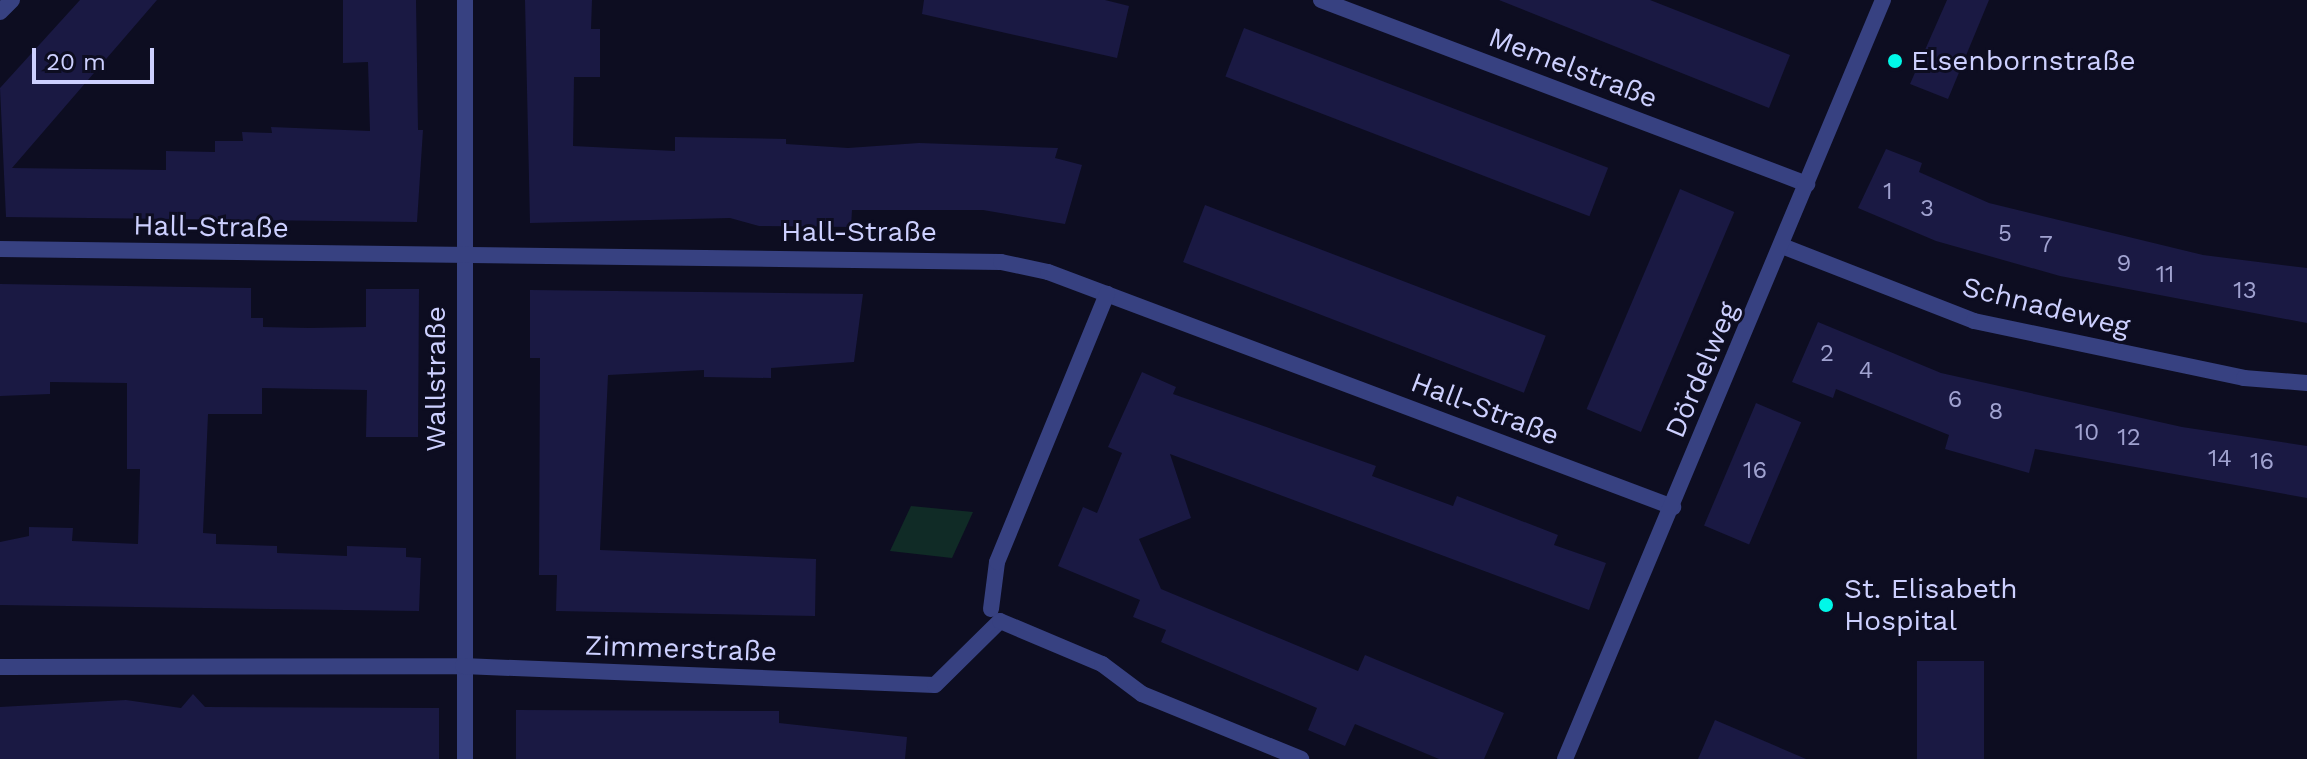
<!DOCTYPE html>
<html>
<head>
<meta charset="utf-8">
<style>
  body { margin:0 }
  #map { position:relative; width:2307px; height:759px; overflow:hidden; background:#0d0d21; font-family:"Work Sans",sans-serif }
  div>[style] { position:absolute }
  .green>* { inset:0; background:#102b26 }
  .building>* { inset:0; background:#1a1943; transform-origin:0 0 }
  .minor>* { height:16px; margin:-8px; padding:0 8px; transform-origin:8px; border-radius:8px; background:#374181 }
  .dots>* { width:22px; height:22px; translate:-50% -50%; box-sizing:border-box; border:4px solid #0d0d21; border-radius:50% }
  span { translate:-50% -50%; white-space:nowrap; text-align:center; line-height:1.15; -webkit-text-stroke:6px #0d0d21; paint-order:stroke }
  .number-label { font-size:24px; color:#a0a2d0 }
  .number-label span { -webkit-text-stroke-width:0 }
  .poi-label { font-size:28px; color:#cdd0ff }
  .left { translate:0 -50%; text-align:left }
  .street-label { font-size:28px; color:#cdd0ff }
  .scale { position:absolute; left:32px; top:48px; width:122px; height:36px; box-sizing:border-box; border:4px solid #cdd0ff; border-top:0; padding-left:10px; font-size:24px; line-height:28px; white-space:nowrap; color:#cdd0ff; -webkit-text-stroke:6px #0d0d21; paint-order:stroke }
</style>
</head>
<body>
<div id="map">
  <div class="green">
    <div style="clip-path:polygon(911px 506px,973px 512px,952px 558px,890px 551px)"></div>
  </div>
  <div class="building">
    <div style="clip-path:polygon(80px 0,157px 0,12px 168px,166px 170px,166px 151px,215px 152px,215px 141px,243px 141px,242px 132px,272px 133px,271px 127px,370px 131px,368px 62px,343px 63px,343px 0,416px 0,418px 130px,423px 130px,417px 222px,6px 217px,0 88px)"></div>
    <div style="clip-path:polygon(525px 0,592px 0,591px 29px,600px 29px,600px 77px,574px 77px,573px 146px,675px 151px,675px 137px,786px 139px,786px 144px,848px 148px,919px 143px,1058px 148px,1055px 158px,1082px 165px,1065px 224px,983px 210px,852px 210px,851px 227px,759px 226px,730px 218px,530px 223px)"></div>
    <div style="clip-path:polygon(924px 0,1105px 0,1129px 6px,1117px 58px,922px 14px)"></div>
    <div style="clip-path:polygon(1499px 0,1650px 0,1790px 55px,1769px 108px)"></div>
    <div style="clip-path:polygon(1947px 0,1989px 0,1948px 99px,1910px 84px)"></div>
    <div style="left:1244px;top:28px;width:390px;height:52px;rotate:21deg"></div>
    <div style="clip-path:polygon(1886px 149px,1922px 163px,1919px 172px,1989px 203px,2203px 255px,2307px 268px,2307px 323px,2060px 276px,1936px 241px,1858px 208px)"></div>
    <div style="left:1680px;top:189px;width:59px;height:239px;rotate:23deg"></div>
    <div style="left:1205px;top:205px;width:365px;height:61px;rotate:21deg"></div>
    <div style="clip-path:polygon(0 284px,251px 288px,251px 318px,263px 318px,263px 327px,309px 328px,366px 327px,366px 289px,419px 289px,418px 437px,366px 437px,367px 390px,262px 388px,262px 414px,208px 414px,203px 533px,216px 534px,216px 544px,277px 546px,277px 553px,347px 556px,347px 546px,406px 548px,406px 557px,421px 558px,419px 611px,0 605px,0 542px,29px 536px,29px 527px,73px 528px,72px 541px,138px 544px,140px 469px,127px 469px,127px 383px,50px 382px,50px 394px,0 396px)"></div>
    <div style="clip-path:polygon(530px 290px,863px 294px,854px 362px,771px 368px,771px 378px,704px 377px,704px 370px,608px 375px,600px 550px,816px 559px,815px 616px,556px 611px,557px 575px,539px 575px,540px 358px,530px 358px)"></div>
    <div style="clip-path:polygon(1818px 322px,1941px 373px,2182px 427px,2307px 446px,2307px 498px,2035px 449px,2029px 473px,1945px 449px,1949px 435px,1836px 389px,1833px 398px,1792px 382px)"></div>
    <div style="clip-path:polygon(1142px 372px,1176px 387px,1173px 394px,1376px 466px,1372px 476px,1453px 506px,1457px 496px,1558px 535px,1554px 545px,1606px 563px,1589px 610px,1170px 454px,1191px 518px,1139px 539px,1161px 589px,1358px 671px,1365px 655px,1504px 713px,1484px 759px,1439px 759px,1355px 724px,1345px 746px,1308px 730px,1317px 708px,1161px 642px,1166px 630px,1133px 617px,1140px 600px,1058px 566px,1083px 507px,1097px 513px,1122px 453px,1108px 447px)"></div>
    <div style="left:1756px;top:403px;width:49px;height:133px;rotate:23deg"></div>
    <div style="left:1917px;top:661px;width:67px;height:98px"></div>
    <div style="clip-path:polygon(193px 694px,205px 707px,439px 708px,439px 759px,0 759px,0 707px,126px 700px,181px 708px)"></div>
    <div style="clip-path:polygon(516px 710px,779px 711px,779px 723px,907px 737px,905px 759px,516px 759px)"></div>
    <div style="clip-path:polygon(1715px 720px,1806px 759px,1698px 759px)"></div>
  </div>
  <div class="minor">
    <div style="left:465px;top:0;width:759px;rotate:90deg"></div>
    <div style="left:1321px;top:0;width:520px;rotate:20.74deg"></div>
    <div style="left:0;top:12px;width:17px;rotate:-45deg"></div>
    <div style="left:1782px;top:246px;width:206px;rotate:21.3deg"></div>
    <div style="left:1974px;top:321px;width:276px;rotate:11.9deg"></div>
    <div style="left:2244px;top:378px;width:63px;rotate:4.5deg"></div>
    <div style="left:0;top:249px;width:1001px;rotate:0.74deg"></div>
    <div style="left:1001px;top:262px;width:48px;rotate:12deg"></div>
    <div style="left:1048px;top:272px;width:668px;rotate:20.61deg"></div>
    <div style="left:991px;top:609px;width:47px;rotate:-82.7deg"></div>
    <div style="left:997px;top:562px;width:290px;rotate:-67.7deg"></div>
    <div style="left:0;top:667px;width:463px;rotate:-0.1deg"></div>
    <div style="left:463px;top:666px;width:472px;rotate:2.3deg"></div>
    <div style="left:935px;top:685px;width:91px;rotate:-44.6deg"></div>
    <div style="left:1000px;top:621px;width:111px;rotate:22.9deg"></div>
    <div style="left:1102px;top:664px;width:50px;rotate:36.9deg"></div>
    <div style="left:1142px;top:694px;width:172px;rotate:22.2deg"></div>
    <div style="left:1565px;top:759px;width:823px;rotate:-67.27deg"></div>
  </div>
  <div class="dots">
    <div style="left:1895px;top:61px;background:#00f8e8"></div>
    <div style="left:1826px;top:605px;background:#00f8e8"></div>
  </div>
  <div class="number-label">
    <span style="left:1888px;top:192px">1</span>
    <span style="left:1927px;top:209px">3</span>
    <span style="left:2005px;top:234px">5</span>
    <span style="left:2046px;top:245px">7</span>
    <span style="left:2124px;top:264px">9</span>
    <span style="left:2165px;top:275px">11</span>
    <span style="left:2245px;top:291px">13</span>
    <span style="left:1827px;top:354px">2</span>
    <span style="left:1866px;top:371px">4</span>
    <span style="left:1955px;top:400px">6</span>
    <span style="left:1996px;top:412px">8</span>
    <span style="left:2087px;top:433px">10</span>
    <span style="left:2129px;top:438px">12</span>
    <span style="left:2220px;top:459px">14</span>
    <span style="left:2262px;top:462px">16</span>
    <span style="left:1755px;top:471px">16</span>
  </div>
  <div class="poi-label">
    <span class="left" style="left:1911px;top:61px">Elsenbornstraße</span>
    <span class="left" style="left:1844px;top:605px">St. Elisabeth<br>Hospital</span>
  </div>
  <div class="street-label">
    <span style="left:1573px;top:68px;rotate:21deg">Memelstraße</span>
    <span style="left:211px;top:227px;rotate:1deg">Hall-Straße</span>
    <span style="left:859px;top:232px">Hall-Straße</span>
    <span style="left:2046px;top:307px;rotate:14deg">Schnadeweg</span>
    <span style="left:1702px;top:370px;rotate:-67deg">Dördelweg</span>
    <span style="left:436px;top:379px;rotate:-90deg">Wallstraße</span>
    <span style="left:1485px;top:409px;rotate:21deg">Hall-Straße</span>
    <span style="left:681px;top:649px;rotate:2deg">Zimmerstraße</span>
  </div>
  <div class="scale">20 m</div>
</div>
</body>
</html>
